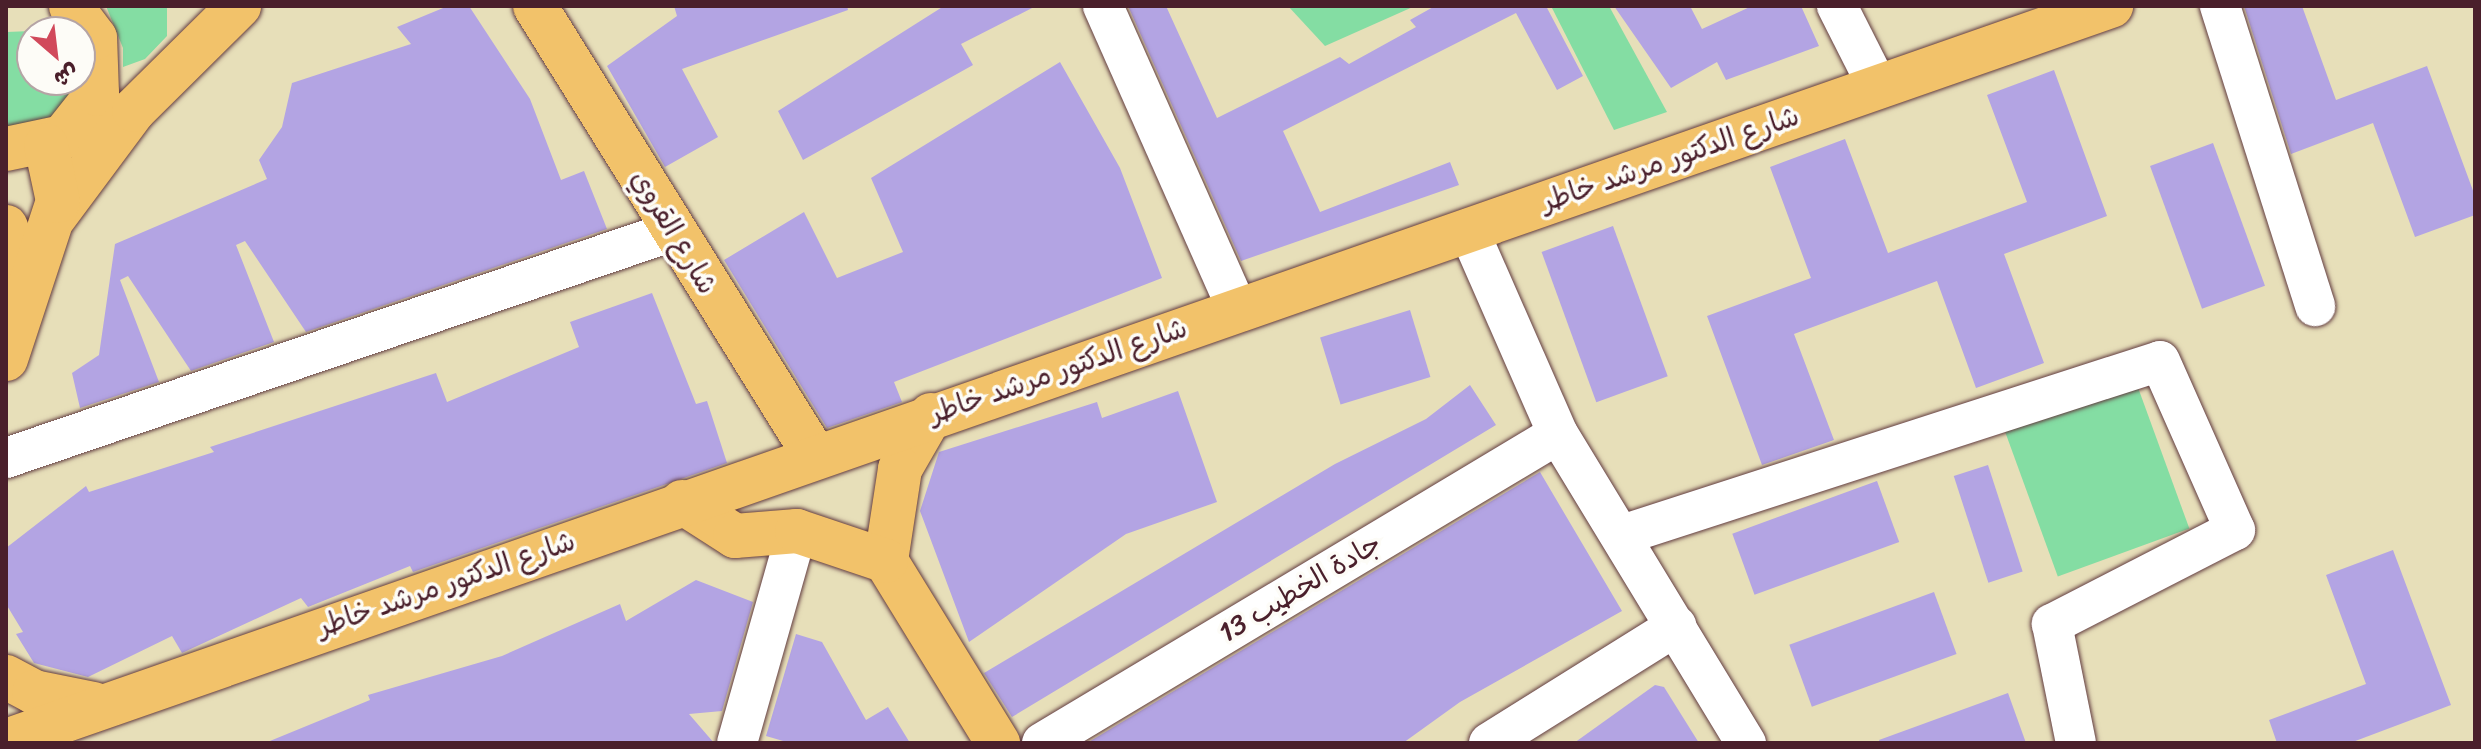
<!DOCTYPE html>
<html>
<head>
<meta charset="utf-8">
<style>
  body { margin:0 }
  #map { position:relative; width:2481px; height:749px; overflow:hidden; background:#e7dfb9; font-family:Sriracha,"Playpen Sans Arabic",sans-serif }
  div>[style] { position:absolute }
  .green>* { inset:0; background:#84dda3; transform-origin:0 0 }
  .building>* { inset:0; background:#b3a4e3; transform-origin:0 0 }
  .roads { filter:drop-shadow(0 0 2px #623c40) drop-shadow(0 0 2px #623c40) }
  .minor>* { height:40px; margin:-20px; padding:0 20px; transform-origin:20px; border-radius:20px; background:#fff }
  .major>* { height:44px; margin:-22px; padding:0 22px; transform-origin:22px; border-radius:22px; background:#f2c26a }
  span { translate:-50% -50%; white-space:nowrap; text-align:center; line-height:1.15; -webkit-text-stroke:7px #fdfcf7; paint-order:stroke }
  .street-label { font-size:28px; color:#4a1f2b }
  .frame { position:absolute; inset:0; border:8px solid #4a1f2b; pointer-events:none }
  .north { position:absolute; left:16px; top:16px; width:80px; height:80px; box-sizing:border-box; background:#fdfcf7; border:2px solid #b5a4a5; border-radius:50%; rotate:152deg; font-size:22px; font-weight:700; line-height:32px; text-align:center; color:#4a1f2b }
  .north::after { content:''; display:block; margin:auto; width:28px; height:36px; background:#d1495b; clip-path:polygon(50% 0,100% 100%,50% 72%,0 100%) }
</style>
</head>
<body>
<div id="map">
  <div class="green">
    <div style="clip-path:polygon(106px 6px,167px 6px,167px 36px,145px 59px,123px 67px,123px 48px)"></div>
    <div style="clip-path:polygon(1288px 6px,1415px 6px,1325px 46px)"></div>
    <div style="clip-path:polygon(1551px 6px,1609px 6px,1667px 112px,1614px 130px)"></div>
    <div style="clip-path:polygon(32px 31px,32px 80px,70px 80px,68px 97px,48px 123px,6px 130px,6px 32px)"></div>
    <div style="left:2136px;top:382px;width:156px;height:140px;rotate:70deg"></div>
  </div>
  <div class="building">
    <div style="clip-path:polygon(448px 6px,469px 6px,530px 99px,561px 180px,584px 171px,607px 229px,306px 332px,245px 241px,236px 245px,274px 342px,191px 371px,128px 276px,120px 280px,159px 382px,80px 408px,72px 373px,99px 355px,115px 244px,267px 179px,259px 160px,282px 127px,292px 83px,411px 44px,397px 27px)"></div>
    <div style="clip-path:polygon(674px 6px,847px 6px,848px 10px,682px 69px,718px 137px,665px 167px,607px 66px,677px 16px)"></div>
    <div style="clip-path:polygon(944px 6px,1036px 6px,961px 44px,973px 65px,803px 160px,778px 111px)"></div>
    <div style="clip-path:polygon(1128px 6px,1166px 6px,1217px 118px,1340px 57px,1349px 64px,1416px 27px,1410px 20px,1435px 6px,1546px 6px,1583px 76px,1557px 90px,1516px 13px,1283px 131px,1320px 212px,1450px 162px,1459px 185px,1241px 261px)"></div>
    <div style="clip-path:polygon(1614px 6px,1690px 6px,1702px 29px,1752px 6px,1801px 6px,1819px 46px,1726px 80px,1717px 62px,1671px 88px)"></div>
    <div style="clip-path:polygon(2244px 6px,2302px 6px,2336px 100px,2427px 66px,2475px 196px,2475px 215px,2415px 237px,2373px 123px,2291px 154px)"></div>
    <div style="clip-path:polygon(1060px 62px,1120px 168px,1162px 278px,894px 382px,902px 402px,827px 428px,724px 260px,804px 212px,837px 278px,903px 252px,871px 178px)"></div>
    <div style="clip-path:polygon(2054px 70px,2107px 216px,2004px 254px,2044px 363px,1976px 388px,1937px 281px,1794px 334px,1834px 440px,1762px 465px,1707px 316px,1811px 278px,1770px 167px,1845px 139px,1888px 253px,2027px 202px,1987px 95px)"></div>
    <div style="left:2213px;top:143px;width:152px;height:67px;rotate:70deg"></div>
    <div style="left:1613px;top:226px;width:160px;height:76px;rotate:70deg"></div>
    <div style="clip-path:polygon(652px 293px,696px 404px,707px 401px,727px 463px,413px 572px,410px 566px,308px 607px,301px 598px,182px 653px,172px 636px,88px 677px,34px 663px,16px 634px,23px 632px,6px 604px,6px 548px,86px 486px,89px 492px,214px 452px,210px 447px,436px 373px,447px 402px,579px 347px,570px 322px)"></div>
    <div style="left:1410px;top:310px;width:70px;height:94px;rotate:73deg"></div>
    <div style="clip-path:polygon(1470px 385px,1496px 425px,1012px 717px,984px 673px,1335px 464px,1426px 419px)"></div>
    <div style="clip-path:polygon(1178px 391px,1217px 502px,1126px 534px,969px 642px,920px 511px,939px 452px,1097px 402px,1102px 418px)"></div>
    <div style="left:1988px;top:465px;width:112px;height:36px;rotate:72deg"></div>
    <div style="clip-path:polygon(1540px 472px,1622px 611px,1460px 702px,1403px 743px,1087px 743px)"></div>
    <div style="left:1877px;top:481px;width:65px;height:154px;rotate:70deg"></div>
    <div style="clip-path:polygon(2393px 550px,2451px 705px,2350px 743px,2277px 743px,2269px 720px,2366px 684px,2326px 575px)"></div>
    <div style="clip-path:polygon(696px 580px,753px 602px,722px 711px,689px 714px,714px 743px,265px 743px,370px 700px,368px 695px,502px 656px,620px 604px,626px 621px)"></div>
    <div style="left:1934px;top:592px;width:66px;height:154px;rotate:70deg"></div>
    <div style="clip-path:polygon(796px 634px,822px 642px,866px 720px,888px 707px,910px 743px,790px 743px,766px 736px)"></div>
    <div style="clip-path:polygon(1655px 685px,1664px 687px,1699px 743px,1574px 743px)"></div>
    <div style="clip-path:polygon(2008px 693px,2026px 743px,1880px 743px,1879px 740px)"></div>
  </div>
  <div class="roads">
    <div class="minor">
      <div style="left:1103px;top:6px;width:331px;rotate:66.1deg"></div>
      <div style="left:1837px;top:6px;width:91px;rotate:63.2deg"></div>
      <div style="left:2220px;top:6px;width:315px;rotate:72.4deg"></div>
      <div style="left:1468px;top:229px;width:224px;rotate:66.3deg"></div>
      <div style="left:1558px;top:434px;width:362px;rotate:58.7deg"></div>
      <div style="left:6px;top:458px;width:701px;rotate:-18.8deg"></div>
      <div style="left:1622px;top:535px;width:565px;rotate:-17.92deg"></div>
      <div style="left:2160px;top:361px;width:185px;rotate:66.1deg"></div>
      <div style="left:2235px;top:530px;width:206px;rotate:152.8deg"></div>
      <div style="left:2052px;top:624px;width:121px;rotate:78.6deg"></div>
      <div style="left:737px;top:743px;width:220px;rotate:-74.2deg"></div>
      <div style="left:1042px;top:743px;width:601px;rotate:-30.91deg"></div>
      <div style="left:1489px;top:743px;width:221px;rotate:-32deg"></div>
    </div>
    <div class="major">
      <div style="left:535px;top:6px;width:530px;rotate:58.11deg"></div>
      <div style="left:6px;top:149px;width:58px;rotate:-11.9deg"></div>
      <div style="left:63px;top:137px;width:55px;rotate:-51.7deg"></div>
      <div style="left:97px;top:94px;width:56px;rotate:-92deg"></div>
      <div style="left:95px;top:38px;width:40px;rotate:-127deg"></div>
      <div style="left:55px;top:216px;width:132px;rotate:-53.3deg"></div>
      <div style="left:134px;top:110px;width:148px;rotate:-44.7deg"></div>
      <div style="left:6px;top:227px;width:67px;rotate:71.8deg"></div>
      <div style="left:6px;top:359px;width:166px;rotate:-71.8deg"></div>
      <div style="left:58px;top:201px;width:57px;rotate:-102.1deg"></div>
      <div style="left:931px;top:415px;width:62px;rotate:119.9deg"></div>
      <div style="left:900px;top:469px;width:93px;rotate:98.7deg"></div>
      <div style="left:886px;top:561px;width:214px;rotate:58.4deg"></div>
      <div style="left:682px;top:502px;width:63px;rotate:32.7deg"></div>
      <div style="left:735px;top:536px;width:62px;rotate:-4.6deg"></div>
      <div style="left:797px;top:531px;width:94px;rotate:18.6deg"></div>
      <div style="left:6px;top:677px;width:32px;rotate:28deg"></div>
      <div style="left:34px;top:692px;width:61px;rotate:11.3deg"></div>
      <div style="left:6px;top:741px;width:2230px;rotate:-19.25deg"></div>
    </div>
  </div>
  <div class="street-label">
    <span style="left:1670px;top:159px;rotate:-19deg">شارع الدكتور مرشد خاطر</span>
    <span style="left:674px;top:232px;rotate:59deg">شارع القروي</span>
    <span style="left:1058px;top:371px;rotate:-19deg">شارع الدكتور مرشد خاطر</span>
    <span style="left:446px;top:584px;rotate:-19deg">شارع الدكتور مرشد خاطر</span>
    <span style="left:1300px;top:588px;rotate:-31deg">جادة الخطيب 13</span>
  </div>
  <div class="frame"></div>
  <div class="north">ش</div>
</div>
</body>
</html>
